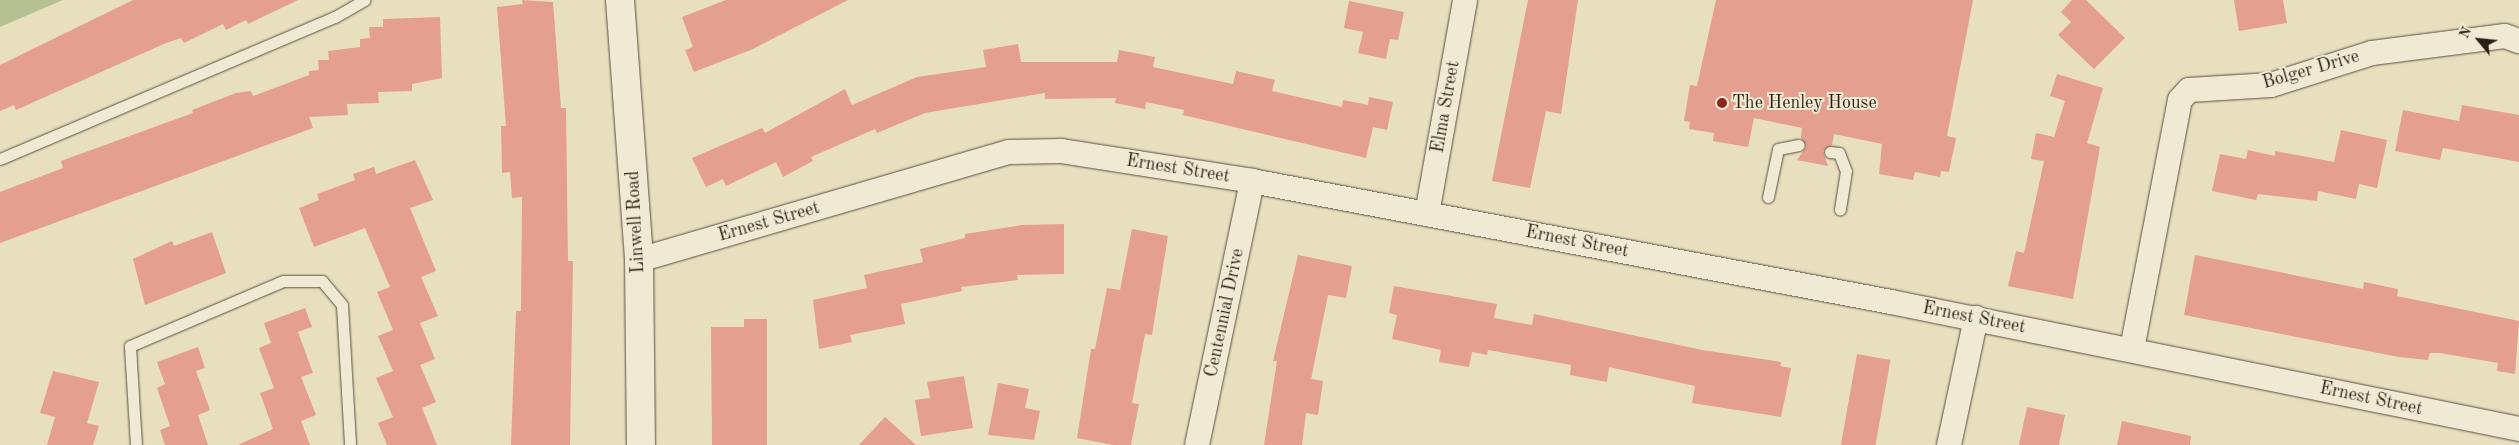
<!DOCTYPE html>
<html>
<head>
<meta charset="utf-8">
<style>
  body { margin:0 }
  #map { position:relative; width:2519px; height:445px; overflow:hidden; background:#e8dfbf; font-family:"Old Standard TT",serif }
  div>[style] { position:absolute }
  .green>* { inset:0; background:#b6c191 }
  .building>* { inset:0; background:#e59f8e; transform-origin:0 0 }
  .roads { filter:drop-shadow(0 0 1px #5b4f3f) drop-shadow(0 0 1px #5b4f3f) }
  .lane>* { height:11px; margin:-5.5px; padding:0 5.5px; transform-origin:5.5px; border-radius:5.5px; background:#f0ead5 }
  .street>* { height:24px; margin:-12px; padding:0 12px; transform-origin:12px; border-radius:12px; background:#f0ead5 }
  .secondary>* { height:28px; margin:-14px; padding:0 14px; transform-origin:14px; border-radius:14px; background:#f0ead5 }
  .dots>* { width:14px; height:14px; translate:-50% -50%; box-sizing:border-box; border:2px solid #f0ead5; border-radius:50% }
  span { translate:-50% -50%; white-space:nowrap; text-align:center; line-height:1.15; -webkit-text-stroke:4px #f0ead5; paint-order:stroke }
  .street-label { font-size:18px; color:#2c1f14 }
  .poi-label { font-size:18px; color:#2c1f14 }
  .left { translate:0 -50%; text-align:left }
  .north { position:absolute; left:2454px; top:15px; width:50px; height:50px; -webkit-text-stroke:4px #f0ead5; paint-order:stroke; rotate:298deg; font-size:14px; font-weight:700; line-height:20px; text-align:center; color:#2c1f14 }
  .north::after { content:''; display:block; margin:auto; width:18px; height:22px; background:#2c1f14; clip-path:polygon(50% 0,100% 100%,50% 72%,0 100%) }
</style>
</head>
<body>
<div id="map">
  <div class="green">
    <div style="clip-path:polygon(0 0,63px 0,0 27px)"></div>
  </div>
  <div class="building">
    <div style="clip-path:polygon(133px 0,298px 0,248px 24px,246px 20px,226px 30px,223px 24px,184px 43px,181px 38px,166px 43px,16px 110px,14px 105px,0 111px,0 65px)"></div>
    <div style="clip-path:polygon(522px 0,553px 2px,561px 108px,566px 108px,568px 261px,573px 261px,570px 445px,511px 445px,516px 311px,521px 311px,522px 197px,512px 198px,510px 172px,502px 173px,501px 126px,506px 126px,497px 7px,523px 4px)"></div>
    <div style="clip-path:polygon(726px 0,848px 0,753px 49px,694px 72px,685px 50px,693px 47px,682px 17px)"></div>
    <div style="clip-path:polygon(1528px 0,1578px 0,1561px 114px,1546px 111px,1530px 188px,1492px 181px)"></div>
    <div style="clip-path:polygon(1716px 0,1973px 0,1947px 136px,1956px 138px,1949px 172px,1941px 171px,1940px 177px,1915px 172px,1913px 180px,1879px 174px,1882px 144px,1834px 134px,1832px 145px,1823px 151px,1828px 166px,1797px 160px,1806px 147px,1801px 138px,1802px 128px,1754px 118px,1748px 147px,1713px 141px,1714px 133px,1689px 129px,1690px 122px,1684px 121px,1690px 85px,1697px 86px)"></div>
    <div style="clip-path:polygon(2072px 0,2086px 0,2125px 38px,2094px 69px,2058px 35px,2071px 22px,2061px 12px)"></div>
    <div style="clip-path:polygon(2234px 0,2283px 0,2287px 23px,2239px 31px)"></div>
    <div style="clip-path:polygon(1349px 1px,1404px 12px,1398px 40px,1390px 39px,1386px 59px,1358px 53px,1363px 32px,1344px 28px)"></div>
    <div style="clip-path:polygon(440px 17px,442px 78px,412px 84px,412px 91px,378px 92px,379px 103px,347px 104px,348px 115px,309px 117px,313px 128px,0 243px,0 192px,63px 168px,61px 161px,193px 113px,192px 110px,236px 93px,251px 91px,253px 96px,309px 75px,309px 71px,319px 70px,318px 60px,329px 60px,328px 51px,360px 47px,360px 39px,370px 38px,369px 27px,383px 27px,383px 19px)"></div>
    <div style="clip-path:polygon(1018px 44px,1021px 62px,1117px 62px,1119px 50px,1155px 57px,1153px 67px,1233px 84px,1236px 71px,1275px 80px,1272px 91px,1342px 107px,1343px 100px,1368px 105px,1369px 97px,1393px 102px,1387px 130px,1373px 127px,1366px 158px,1183px 115px,1184px 110px,1146px 102px,1145px 109px,1115px 103px,1116px 98px,1045px 99px,1045px 93px,925px 113px,877px 133px,875px 129px,811px 157px,813px 161px,783px 177px,776px 162px,726px 186px,723px 179px,706px 187px,692px 158px,762px 128px,765px 133px,845px 89px,852px 105px,917px 77px,986px 67px,983px 50px)"></div>
    <div style="clip-path:polygon(2057px 74px,2103px 88px,2087px 143px,2100px 147px,2073px 299px,2008px 286px,2016px 251px,2024px 253px,2044px 161px,2031px 159px,2036px 133px,2054px 137px,2065px 101px,2050px 96px)"></div>
    <div style="clip-path:polygon(2462px 105px,2519px 115px,2519px 162px,2443px 148px,2440px 160px,2395px 151px,2403px 110px,2459px 121px)"></div>
    <div style="clip-path:polygon(2341px 130px,2387px 140px,2377px 188px,2359px 184px,2356px 199px,2318px 191px,2317px 201px,2258px 194px,2256px 200px,2212px 191px,2220px 154px,2246px 159px,2248px 150px,2275px 156px,2275px 151px,2334px 162px)"></div>
    <div style="clip-path:polygon(415px 160px,433px 200px,410px 208px,436px 271px,421px 277px,438px 316px,420px 323px,435px 359px,420px 365px,436px 402px,422px 408px,437px 445px,387px 445px,378px 423px,393px 417px,376px 378px,393px 371px,378px 336px,393px 330px,377px 292px,390px 287px,365px 228px,314px 247px,299px 208px,319px 200px,317px 194px,355px 180px,353px 174px,374px 167px,376px 174px)"></div>
    <div style="clip-path:polygon(1064px 224px,1064px 274px,1017px 275px,1018px 280px,961px 287px,962px 291px,901px 304px,905px 324px,850px 335px,852px 342px,819px 349px,813px 300px,867px 288px,864px 275px,923px 262px,920px 249px,965px 238px,965px 234px,1022px 225px)"></div>
    <div style="clip-path:polygon(1132px 229px,1168px 236px,1152px 335px,1145px 334px,1132px 403px,1139px 404px,1131px 445px,1113px 445px,1077px 438px,1091px 349px,1095px 349px,1107px 288px,1120px 290px)"></div>
    <div style="clip-path:polygon(212px 232px,226px 273px,145px 305px,133px 259px,172px 241px,174px 246px)"></div>
    <div style="clip-path:polygon(1298px 255px,1352px 266px,1346px 298px,1328px 295px,1311px 379px,1323px 381px,1318px 415px,1306px 413px,1302px 445px,1264px 445px,1277px 361px,1273px 361px)"></div>
    <div style="clip-path:polygon(2195px 255px,2363px 289px,2364px 282px,2398px 289px,2397px 296px,2519px 321px,2515px 374px,2497px 371px,2498px 363px,2440px 353px,2430px 353px,2428px 360px,2399px 357px,2184px 315px)"></div>
    <div style="clip-path:polygon(1394px 286px,1497px 304px,1494px 318px,1532px 325px,1534px 314px,1702px 350px,1781px 362px,1780px 366px,1791px 368px,1781px 417px,1692px 403px,1695px 386px,1609px 367px,1607px 382px,1570px 375px,1571px 365px,1488px 350px,1487px 355px,1472px 352px,1469px 367px,1439px 362px,1441px 350px,1392px 339px,1397px 315px,1389px 313px)"></div>
    <div style="clip-path:polygon(305px 308px,312px 327px,298px 332px,313px 373px,301px 377px,316px 415px,301px 421px,310px 445px,238px 445px,273px 429px,260px 393px,274px 388px,259px 348px,271px 343px,264px 323px)"></div>
    <div style="clip-path:polygon(744px 319px,767px 319px,767px 445px,712px 445px,711px 327px,744px 327px)"></div>
    <div style="clip-path:polygon(198px 347px,205px 368px,196px 371px,210px 410px,198px 415px,208px 445px,165px 445px,160px 430px,170px 426px,157px 388px,165px 384px,157px 362px)"></div>
    <div style="left:1857px;top:354px;width:34px;height:93px;rotate:10deg"></div>
    <div style="clip-path:polygon(53px 371px,99px 382px,87px 423px,99px 426px,93px 445px,47px 445px,55px 417px,40px 413px)"></div>
    <div style="clip-path:polygon(964px 376px,973px 428px,921px 436px,915px 400px,930px 398px,927px 382px)"></div>
    <div style="clip-path:polygon(998px 383px,1029px 389px,1025px 408px,1040px 411px,1034px 440px,988px 435px)"></div>
    <div style="clip-path:polygon(2027px 407px,2065px 415px,2059px 445px,2019px 445px)"></div>
    <div style="clip-path:polygon(885px 417px,916px 445px,859px 445px)"></div>
    <div style="clip-path:polygon(2122px 421px,2191px 436px,2190px 445px,2117px 445px)"></div>
  </div>
  <div class="roads">
    <div class="lane">
      <div style="left:1830px;top:152px;width:9px;rotate:6deg"></div>
      <div style="left:1839px;top:153px;width:19px;rotate:69deg"></div>
      <div style="left:1846px;top:171px;width:39px;rotate:99deg"></div>
      <div style="left:0;top:159px;width:364px;rotate:-23deg"></div>
      <div style="left:335px;top:17px;width:34px;rotate:-30deg"></div>
      <div style="left:1768px;top:197px;width:49px;rotate:-78.2deg"></div>
      <div style="left:1778px;top:149px;width:21px;rotate:-11deg"></div>
      <div style="left:136px;top:445px;width:99px;rotate:-93.5deg"></div>
      <div style="left:130px;top:346px;width:166px;rotate:-23deg"></div>
      <div style="left:283px;top:281px;width:39px"></div>
      <div style="left:322px;top:281px;width:31px;rotate:50deg"></div>
      <div style="left:342px;top:305px;width:140px;rotate:86.7deg"></div>
    </div>
    <div class="street">
      <div style="left:1427px;top:214px;width:217px;rotate:-79.9deg"></div>
      <div style="left:639px;top:260px;width:385px;rotate:-16.3deg"></div>
      <div style="left:1009px;top:152px;width:52px;rotate:-1.1deg"></div>
      <div style="left:1061px;top:151px;width:193px;rotate:8.9deg"></div>
      <div style="left:1252px;top:181px;width:650px;rotate:10.72deg"></div>
      <div style="left:1891px;top:302px;width:641px;rotate:11.43deg"></div>
      <div style="left:2132px;top:349px;width:254px;rotate:-79.1deg"></div>
      <div style="left:2180px;top:100px;width:13px;rotate:-48deg"></div>
      <div style="left:2189px;top:90px;width:82px;rotate:-3.5deg"></div>
      <div style="left:2271px;top:85px;width:106px;rotate:-17.6deg"></div>
      <div style="left:2372px;top:53px;width:134px;rotate:-7.3deg"></div>
      <div style="left:2505px;top:36px;width:15px;rotate:20deg"></div>
      <div style="left:1197px;top:445px;width:270px;rotate:-78.2deg"></div>
      <div style="left:1949px;top:445px;width:130px;rotate:-78deg"></div>
    </div>
    <div class="secondary">
      <div style="left:620px;top:0;width:261px;rotate:85.8deg"></div>
      <div style="left:639px;top:260px;width:185px;rotate:89.4deg"></div>
    </div>
  </div>
  <div class="dots">
    <div style="left:1722px;top:103px;background:#8f2418"></div>
  </div>
  <div class="street-label">
    <span style="left:2311px;top:70px;rotate:-16deg">Bolger Drive</span>
    <span style="left:1446px;top:107px;rotate:-80deg">Elma Street</span>
    <span style="left:1178px;top:169px;rotate:9deg">Ernest Street</span>
    <span style="left:636px;top:222px;rotate:-93deg">Linwell Road</span>
    <span style="left:769px;top:222px;rotate:-16deg">Ernest Street</span>
    <span style="left:1577px;top:242px;rotate:11deg">Ernest Street</span>
    <span style="left:1225px;top:313px;rotate:-78deg">Centennial Drive</span>
    <span style="left:1974px;top:318px;rotate:11deg">Ernest Street</span>
    <span style="left:2371px;top:399px;rotate:12deg">Ernest Street</span>
  </div>
  <div class="poi-label">
    <span class="left" style="left:1732px;top:103px">The Henley House</span>
  </div>
  <div class="north">N</div>
</div>
</body>
</html>
